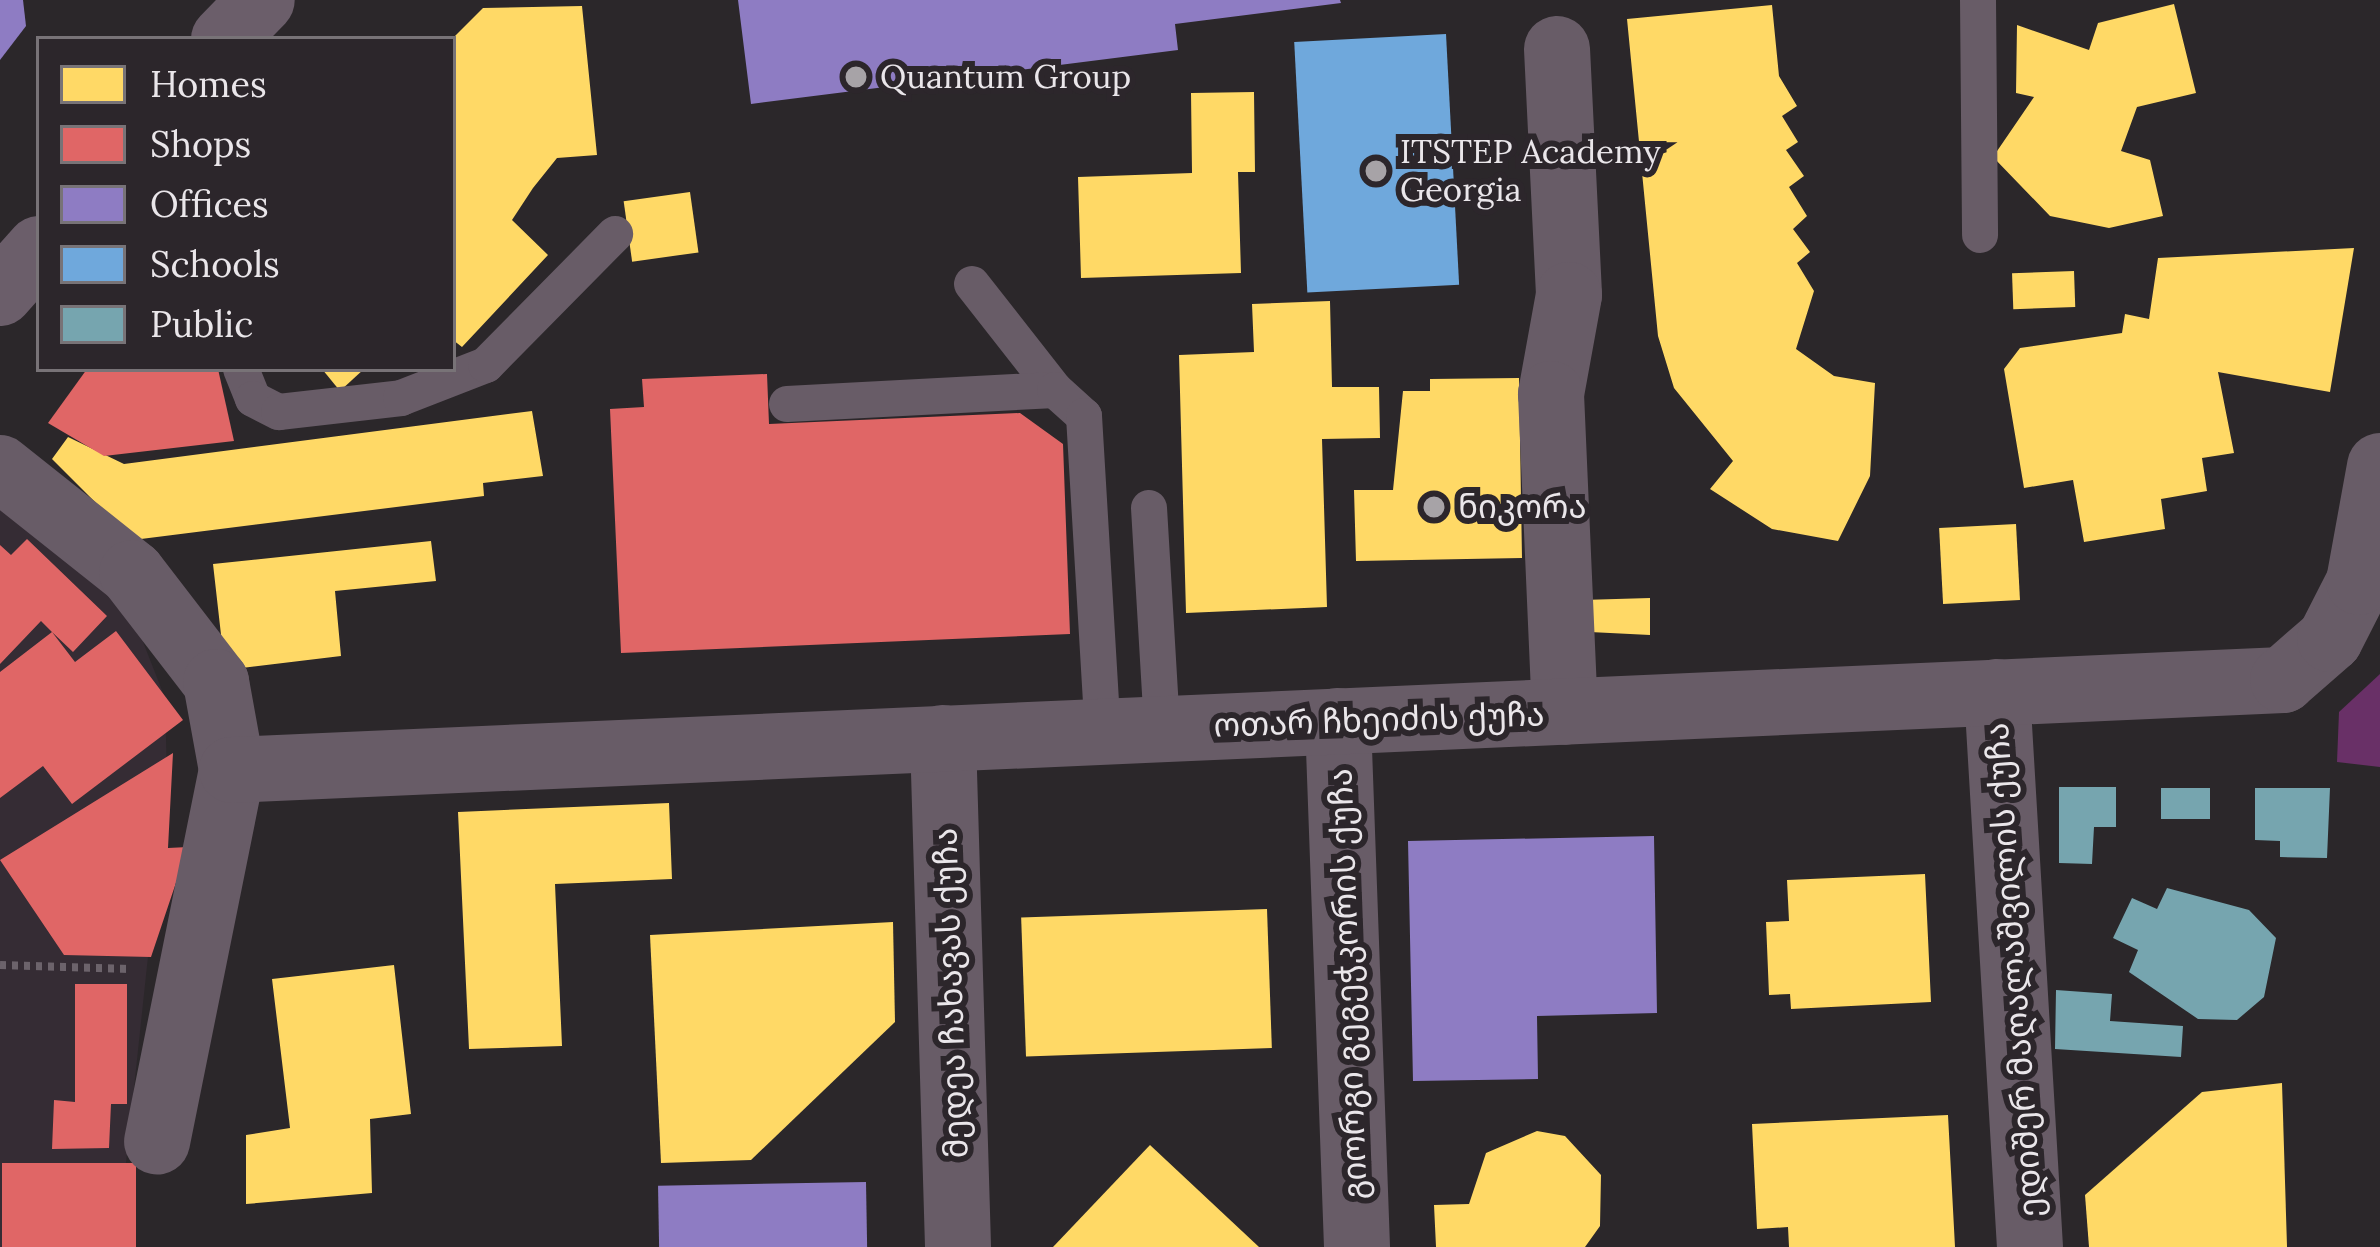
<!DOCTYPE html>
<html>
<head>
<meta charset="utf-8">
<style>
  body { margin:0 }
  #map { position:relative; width:2380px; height:1247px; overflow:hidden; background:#2b272a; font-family:Lora,"Noto Sans Georgian",serif }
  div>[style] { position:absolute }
  .built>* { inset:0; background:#352c34 }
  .forest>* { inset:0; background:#693067 }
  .homes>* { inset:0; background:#ffd966; transform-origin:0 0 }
  .shops>* { inset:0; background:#e06666; transform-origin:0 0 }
  .offices>* { inset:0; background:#8e7cc3; transform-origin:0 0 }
  .schools>* { inset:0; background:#6fa8dc; transform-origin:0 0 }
  .public>* { inset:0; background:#76a5af; transform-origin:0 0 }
  .path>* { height:8px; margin-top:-4px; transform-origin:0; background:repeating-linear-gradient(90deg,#6c636b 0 6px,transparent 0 12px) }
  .service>* { height:36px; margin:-18px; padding:0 18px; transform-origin:18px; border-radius:18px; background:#685c67 }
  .minor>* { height:66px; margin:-33px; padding:0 33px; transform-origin:33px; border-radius:33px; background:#685c67 }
  .secondary>* { height:66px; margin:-33px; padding:0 33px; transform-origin:33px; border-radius:33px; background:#6b5e6a }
  .dots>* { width:33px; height:33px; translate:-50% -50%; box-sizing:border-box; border:6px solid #2c262b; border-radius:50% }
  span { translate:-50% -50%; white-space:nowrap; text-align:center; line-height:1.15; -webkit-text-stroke:12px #2c262b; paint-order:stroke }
  .poi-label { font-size:33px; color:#eae6ea }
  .left { translate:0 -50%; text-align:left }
  .street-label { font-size:33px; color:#eae6ea }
  .legend { position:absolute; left:36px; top:36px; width:420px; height:336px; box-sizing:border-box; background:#2c262b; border:3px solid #787377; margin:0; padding:15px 21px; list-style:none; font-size:36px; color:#eae6ea }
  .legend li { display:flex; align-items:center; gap:24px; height:60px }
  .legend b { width:60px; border:3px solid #787377 }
</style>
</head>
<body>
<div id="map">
  <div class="built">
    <div style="clip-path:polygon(0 459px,118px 578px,165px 698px,167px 779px,117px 1247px,0 1247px)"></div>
  </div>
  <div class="forest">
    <div style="clip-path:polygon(2380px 674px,2380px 767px,2337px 762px,2339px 712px)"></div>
  </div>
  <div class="homes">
    <div style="clip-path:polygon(2174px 4px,2196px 93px,2137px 107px,2121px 151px,2150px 160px,2163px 216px,2109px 228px,2050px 216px,1993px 157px,2034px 97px,2016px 93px,2017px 25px,2089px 50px,2098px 23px)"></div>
    <div style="clip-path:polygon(1772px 5px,1779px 76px,1797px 106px,1782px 116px,1798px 142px,1786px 150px,1804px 176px,1789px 187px,1807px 216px,1793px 229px,1810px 252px,1797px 263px,1814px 291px,1796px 349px,1834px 376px,1875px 383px,1870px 476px,1838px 541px,1772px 529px,1710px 489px,1733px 461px,1674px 388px,1658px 336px,1627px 19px)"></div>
    <div style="clip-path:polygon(582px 6px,597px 155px,557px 158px,533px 188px,512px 220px,548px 255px,462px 347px,453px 340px,453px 38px,483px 8px)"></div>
    <div style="clip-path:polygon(1254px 92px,1255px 172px,1238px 172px,1241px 273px,1081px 278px,1078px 177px,1192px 173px,1191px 93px)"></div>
    <div style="left:690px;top:192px;width:61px;height:67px;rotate:82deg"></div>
    <div style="clip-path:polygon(2354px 248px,2330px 392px,2218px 372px,2234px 453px,2202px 458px,2207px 491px,2161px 499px,2165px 529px,2084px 542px,2073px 480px,2024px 488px,2004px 369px,2020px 348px,2122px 333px,2125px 314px,2149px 319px,2158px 258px)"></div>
    <div style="left:2074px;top:271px;width:36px;height:62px;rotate:88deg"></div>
    <div style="clip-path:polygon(1330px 301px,1332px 387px,1379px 387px,1380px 438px,1322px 439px,1327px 607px,1186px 613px,1179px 355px,1254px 352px,1252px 304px)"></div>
    <div style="clip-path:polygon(322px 369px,364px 369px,340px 391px)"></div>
    <div style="clip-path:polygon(1519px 378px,1522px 558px,1356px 561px,1354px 490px,1393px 490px,1403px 391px,1430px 391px,1430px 379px)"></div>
    <div style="clip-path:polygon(532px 411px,543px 476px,483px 483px,484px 496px,133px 540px,52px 459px,68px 437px,124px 464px)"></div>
    <div style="left:2016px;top:524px;width:76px;height:77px;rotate:87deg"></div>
    <div style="clip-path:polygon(431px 541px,436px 581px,335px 591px,341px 656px,225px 670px,213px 564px)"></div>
    <div style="clip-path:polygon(1650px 598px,1650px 635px,1590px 632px,1582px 600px)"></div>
    <div style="clip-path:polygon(669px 803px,672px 879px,555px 884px,562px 1046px,469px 1049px,458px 812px)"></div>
    <div style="clip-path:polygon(1925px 874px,1931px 1002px,1791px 1009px,1790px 994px,1769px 995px,1766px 922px,1789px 921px,1787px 880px)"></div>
    <div style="left:1267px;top:909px;width:139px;height:246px;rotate:88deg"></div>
    <div style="clip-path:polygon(893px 922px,895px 1022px,751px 1160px,661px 1163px,650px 935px)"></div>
    <div style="clip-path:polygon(394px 965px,411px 1114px,370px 1119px,372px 1193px,246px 1204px,246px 1135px,290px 1128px,272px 979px)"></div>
    <div style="clip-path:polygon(2282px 1083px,2287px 1247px,2089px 1247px,2085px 1195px,2202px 1092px)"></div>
    <div style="clip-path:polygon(1948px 1115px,1955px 1247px,1789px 1247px,1788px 1227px,1757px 1229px,1752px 1124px)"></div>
    <div style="clip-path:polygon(1537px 1131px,1565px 1136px,1601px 1175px,1600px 1226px,1585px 1247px,1436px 1247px,1434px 1205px,1469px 1204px,1486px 1153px)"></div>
    <div style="clip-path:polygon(1150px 1145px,1259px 1247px,1053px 1247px)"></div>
  </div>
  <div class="shops">
    <div style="clip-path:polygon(87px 369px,218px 369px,234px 441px,104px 456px,48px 423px)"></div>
    <div style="clip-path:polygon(767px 374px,769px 424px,1020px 413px,1063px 444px,1070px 634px,621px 653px,610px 409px,644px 407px,642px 379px)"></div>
    <div style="clip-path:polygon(27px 539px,107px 616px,73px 652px,52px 632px,75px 662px,116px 631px,183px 720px,72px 804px,43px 766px,0 798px,0 672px,52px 632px,41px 621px,0 664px,0 545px,11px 555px)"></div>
    <div style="clip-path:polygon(173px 753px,168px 848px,188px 847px,151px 957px,64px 955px,0 860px)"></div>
    <div style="clip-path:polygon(75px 984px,127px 984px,127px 1104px,111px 1104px,109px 1148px,52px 1149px,54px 1100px,75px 1102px)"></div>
    <div style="left:2px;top:1163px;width:134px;height:84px"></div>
  </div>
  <div class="offices">
    <div style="clip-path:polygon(0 0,23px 0,26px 26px,0 60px)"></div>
    <div style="clip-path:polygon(738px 0,1340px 0,1341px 3px,1175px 24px,1178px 50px,751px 104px)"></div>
    <div style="clip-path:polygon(1654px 836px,1657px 1013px,1537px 1016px,1538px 1079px,1413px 1081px,1408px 841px)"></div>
    <div style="left:866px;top:1182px;width:65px;height:208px;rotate:89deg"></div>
  </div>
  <div class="schools">
    <div style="left:1446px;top:34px;width:251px;height:152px;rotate:87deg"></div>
  </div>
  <div class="public">
    <div style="clip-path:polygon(2059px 787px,2116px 787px,2116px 827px,2094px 827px,2092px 864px,2059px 863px)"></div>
    <div style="left:2161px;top:788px;width:49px;height:31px"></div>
    <div style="clip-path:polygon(2255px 788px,2330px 788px,2327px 858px,2280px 857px,2280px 841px,2255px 840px)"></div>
    <div style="clip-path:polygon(2167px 888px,2249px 910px,2276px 938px,2264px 997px,2237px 1020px,2198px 1019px,2129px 972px,2138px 950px,2113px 938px,2132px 898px,2157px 909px)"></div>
    <div style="clip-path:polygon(2056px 990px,2112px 994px,2110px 1021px,2183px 1026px,2181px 1057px,2055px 1049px)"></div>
  </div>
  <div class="path">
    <div style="left:0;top:965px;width:130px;rotate:1.8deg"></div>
  </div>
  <div class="service">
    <div style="left:1978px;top:0;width:235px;rotate:89.5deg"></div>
    <div style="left:972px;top:284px;width:135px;rotate:51.9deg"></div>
    <div style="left:241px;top:369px;width:32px;rotate:68deg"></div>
    <div style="left:253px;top:399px;width:29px;rotate:27deg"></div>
    <div style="left:279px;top:412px;width:123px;rotate:-6.5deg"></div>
    <div style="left:401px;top:398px;width:91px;rotate:-21.2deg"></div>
    <div style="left:486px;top:365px;width:184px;rotate:-45.4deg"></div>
    <div style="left:787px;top:404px;width:268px;rotate:-3deg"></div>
    <div style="left:1055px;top:390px;width:39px;rotate:42deg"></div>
    <div style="left:1084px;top:416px;width:317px;rotate:86.6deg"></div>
    <div style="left:1149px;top:508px;width:221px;rotate:86.6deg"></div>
  </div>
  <div class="minor">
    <div style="left:1557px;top:49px;width:246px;rotate:87.2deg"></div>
    <div style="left:1569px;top:295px;width:101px;rotate:100.3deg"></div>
    <div style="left:1551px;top:394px;width:318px;rotate:87.5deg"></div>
    <div style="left:0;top:468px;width:169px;rotate:38.5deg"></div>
    <div style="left:132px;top:573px;width:138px;rotate:52.4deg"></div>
    <div style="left:216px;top:682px;width:89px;rotate:79.7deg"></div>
    <div style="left:232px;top:770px;width:379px;rotate:101.4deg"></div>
    <div style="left:1997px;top:692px;width:556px;rotate:86.6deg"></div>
    <div style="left:1338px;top:721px;width:526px;rotate:87.93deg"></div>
    <div style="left:943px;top:738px;width:509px;rotate:88.31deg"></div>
    <div style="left:232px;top:770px;width:2053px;rotate:-2.51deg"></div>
    <div style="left:2283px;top:680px;width:62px;rotate:-41.1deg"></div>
    <div style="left:2330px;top:639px;width:64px;rotate:-63deg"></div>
    <div style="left:2359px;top:582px;width:118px;rotate:-79.7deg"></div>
  </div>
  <div class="secondary">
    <div style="left:224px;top:39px;width:54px;rotate:-45.7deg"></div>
    <div style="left:0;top:293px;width:59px;rotate:-48.4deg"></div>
  </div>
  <div class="dots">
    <div style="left:856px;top:77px;background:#a7a3a7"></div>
    <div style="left:1376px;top:171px;background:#a7a3a7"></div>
    <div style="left:1434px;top:507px;background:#a7a3a7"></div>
  </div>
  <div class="poi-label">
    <span class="left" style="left:880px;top:77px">Quantum Group</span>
    <span class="left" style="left:1400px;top:171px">ITSTEP Academy<br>Georgia</span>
    <span class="left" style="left:1458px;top:507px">ნიკორა</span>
  </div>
  <div class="street-label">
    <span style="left:1379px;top:720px;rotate:-2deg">ოთარ ჩხეიძის ქუჩა</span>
    <span style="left:2014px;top:970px;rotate:-94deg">ედიშერ მაღალაშვილის ქუჩა</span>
    <span style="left:1348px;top:984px;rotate:-92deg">გიორგი გეგეჭკორის ქუჩა</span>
    <span style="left:951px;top:993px;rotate:-92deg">მედეა ჩახავას ქუჩა</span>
  </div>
  <ul class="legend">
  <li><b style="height:33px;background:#ffd966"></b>Homes</li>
  <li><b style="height:33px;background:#e06666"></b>Shops</li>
  <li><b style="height:33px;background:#8e7cc3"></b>Offices</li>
  <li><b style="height:33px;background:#6fa8dc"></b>Schools</li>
  <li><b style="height:33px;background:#76a5af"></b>Public</li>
  </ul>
</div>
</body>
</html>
